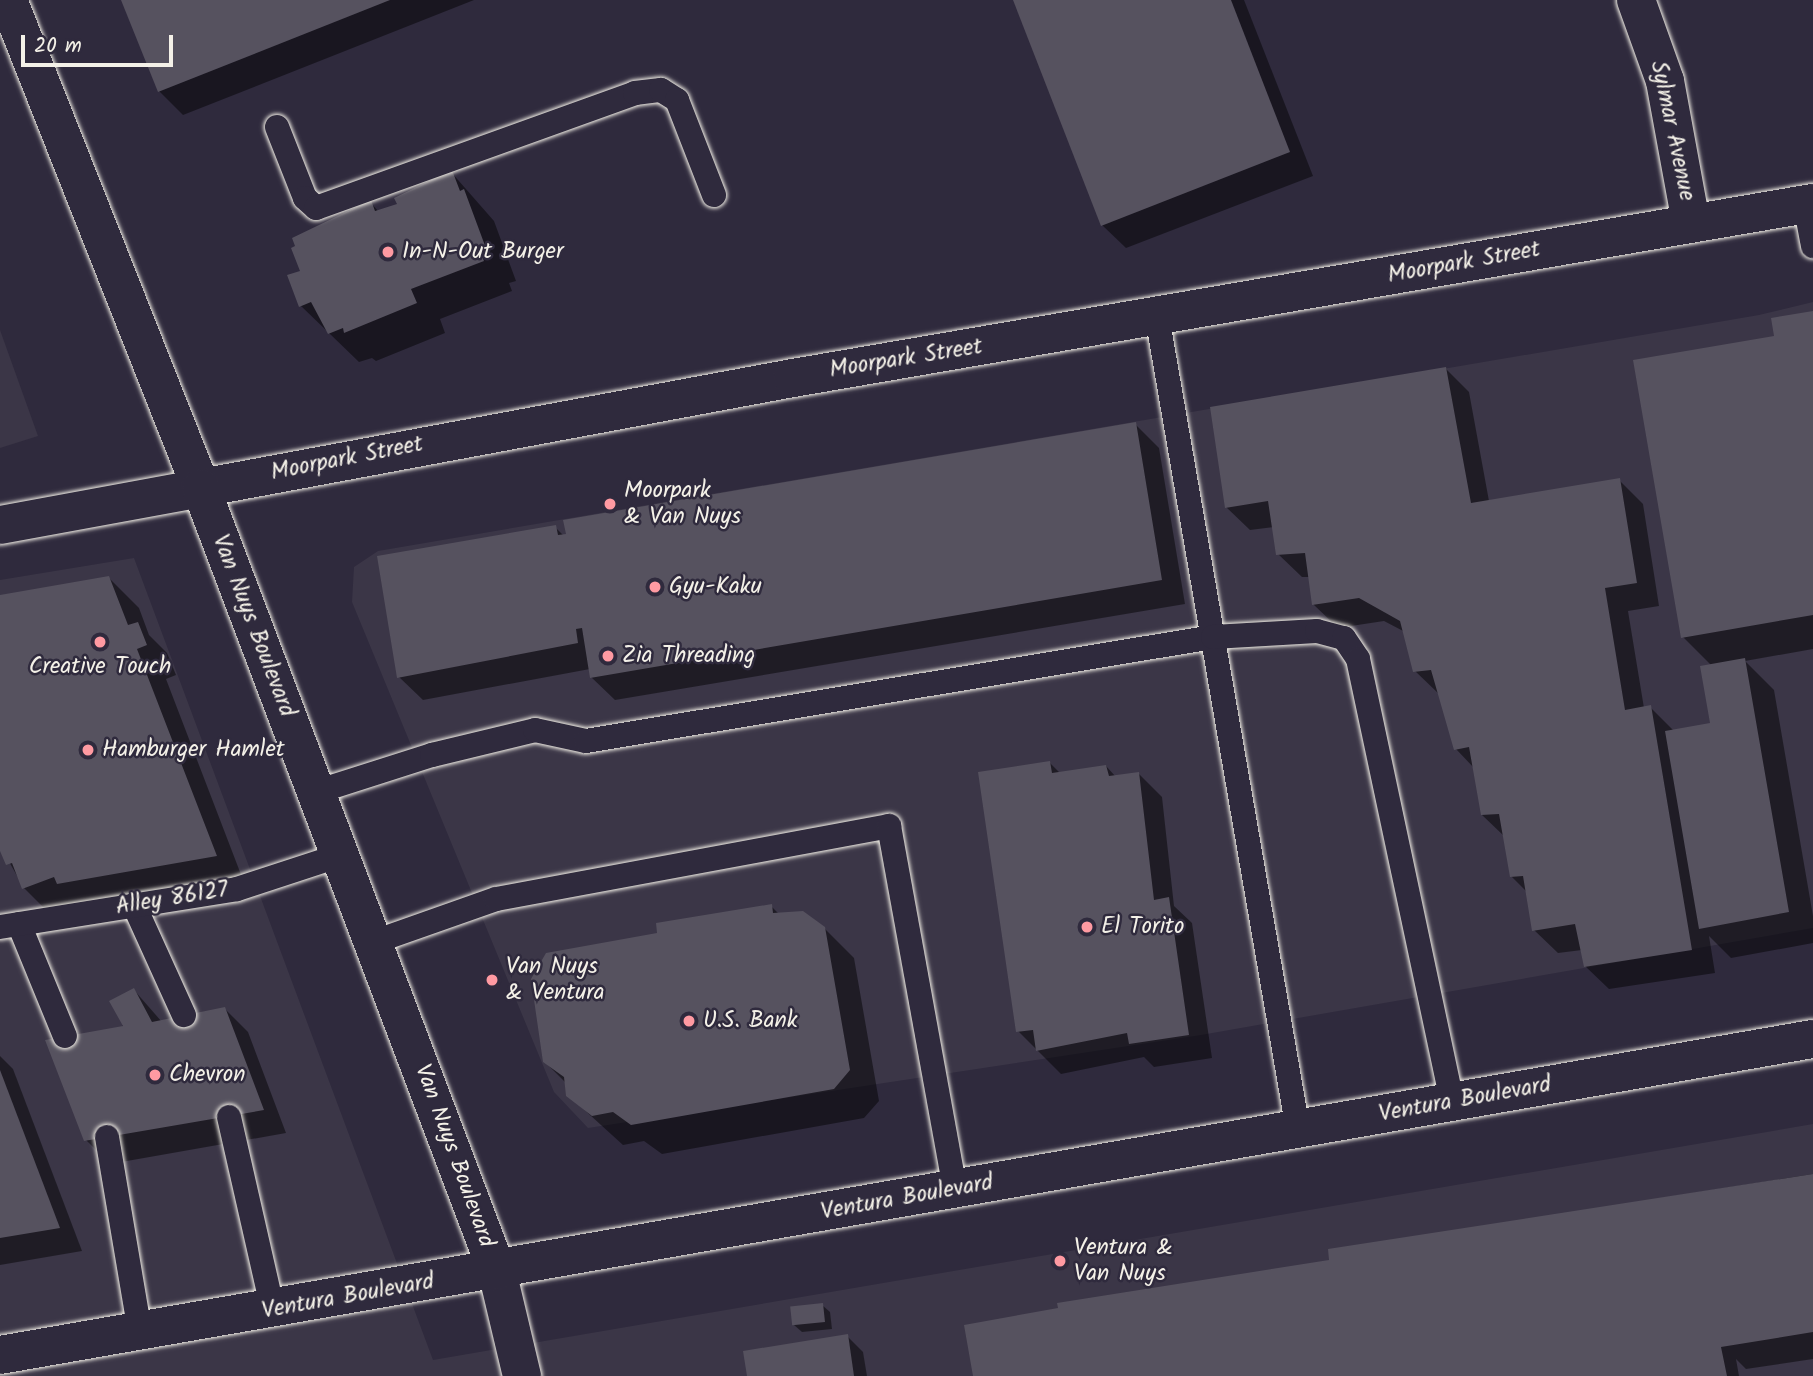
<!DOCTYPE html>
<html>
<head>
<meta charset="utf-8">
<style>
  body { margin:0 }
  #map { position:relative; width:1813px; height:1376px; overflow:hidden; background:#2f2a3d; font-family:Kalam,sans-serif }
  div>[style] { position:absolute }
  .built>* { inset:0; background:#3b3647 }
  .shadow>* { inset:0; background:#0007 }
  .building>* { inset:0; background:#56525f; transform-origin:0 0 }
  .roads { filter:drop-shadow(0 0 2px #f4f1e8) drop-shadow(0 0 2px #f4f1e8) }
  .service>* { height:24px; margin:-12px; padding:0 12px; transform-origin:12px; border-radius:12px; background:#2f2a3d }
  .minor>* { height:38px; margin:-19px; padding:0 19px; transform-origin:19px; border-radius:19px; background:#2f2a3d }
  .secondary>* { height:38px; margin:-19px; padding:0 19px; transform-origin:19px; border-radius:19px; background:#2f2a3d }
  .primary>* { height:38px; margin:-19px; padding:0 19px; transform-origin:19px; border-radius:19px; background:#2f2a3d }
  .dots>* { width:19px; height:19px; translate:-50% -50%; box-sizing:border-box; border:4px solid #2f2a3d; border-radius:50% }
  span { translate:-50% -50%; white-space:nowrap; text-align:center; line-height:1.15; -webkit-text-stroke:5px #2f2a3d; paint-order:stroke }
  .street-label { font-size:23px; color:#f4f1e8 }
  .poi-label { font-size:23px; color:#f4f1e8 }
  .left { translate:0 -50%; text-align:left }
  .scale { position:absolute; left:21px; top:35px; width:152px; height:32px; box-sizing:border-box; border:4px solid #f4f1e8; border-top:0; padding-left:9px; font-size:21px; line-height:24px; white-space:nowrap; color:#f4f1e8; -webkit-text-stroke:5px #2f2a3d; paint-order:stroke }
</style>
</head>
<body>
<div id="map">
  <div class="built">
    <div style="clip-path:polygon(1813px 302px,1813px 928px,1201px 1035px,588px 1128px,554px 1092px,352px 602px,354px 567px,378px 551px,1759px 315px)"></div>
    <div style="clip-path:polygon(0 330px,38px 436px,0 448px)"></div>
    <div style="clip-path:polygon(134px 558px,433px 1360px,1813px 1124px,1813px 1376px,0 1376px,0 580px)"></div>
  </div>
  <div class="shadow">
    <div style="clip-path:polygon(123px 0,474px 0,183px 115px,159px 91px)"></div>
    <div style="clip-path:polygon(1015px 0,1244px 0,1313px 176px,1126px 248px,1102px 225px)"></div>
    <div style="clip-path:polygon(451px 172px,494px 221px,516px 281px,509px 283px,512px 291px,440px 319px,445px 333px,376px 361px,372px 358px,359px 362px,301px 306px,302px 272px,370px 202px,379px 212px,399px 205px)"></div>
    <div style="clip-path:polygon(1813px 313px,1813px 649px,1745px 661px,1774px 690px,1813px 916px,1813px 943px,1731px 958px,1709px 936px,1715px 973px,1609px 989px,1585px 966px,1582px 950px,1558px 953px,1534px 930px,1528px 893px,1511px 876px,1505px 837px,1482px 815px,1474px 768px,1456px 749px,1440px 695px,1415px 671px,1405px 632px,1384px 621px,1338px 628px,1314px 605px,1310px 577px,1302px 577px,1278px 554px,1274px 527px,1250px 530px,1226px 507px,1446px 369px,1469px 392px,1489px 501px,1619px 480px,1643px 504px,1659px 606px,1628px 611px,1644px 708px,1650px 707px,1674px 731px,1712px 724px,1711px 665px,1683px 637px,1776px 337px)"></div>
    <div style="clip-path:polygon(1135px 424px,1159px 448px,1185px 604px,615px 700px,591px 677px,590px 669px,423px 700px,399px 677px,555px 527px,564px 536px)"></div>
    <div style="clip-path:polygon(109px 578px,139px 608px,149px 635px,167px 653px,176px 675px,166px 679px,245px 885px,54px 918px,24px 888px,0 846px,0 597px)"></div>
    <div style="clip-path:polygon(1050px 763px,1060px 773px,1106px 766px,1116px 777px,1139px 774px,1162px 797px,1174px 906px,1192px 923px,1212px 1058px,1154px 1067px,1144px 1057px,1061px 1074px,1018px 1031px)"></div>
    <div style="clip-path:polygon(771px 906px,780px 915px,824px 928px,854px 958px,879px 1101px,864px 1118px,662px 1154px,644px 1141px,623px 1145px,568px 1095px,567px 1084px,544px 1061px,659px 935px)"></div>
    <div style="clip-path:polygon(134px 990px,162px 1022px,225px 1009px,248px 1032px,286px 1133px,110px 1164px,86px 1140px)"></div>
    <div style="clip-path:polygon(0 1056px,13px 1069px,82px 1251px,0 1265px)"></div>
    <div style="clip-path:polygon(1813px 1174px,1813px 1359px,1746px 1369px,1736px 1359px,1739px 1376px,975px 1376px,1331px 1261px,1330px 1251px)"></div>
    <div style="clip-path:polygon(822px 1305px,830px 1312px,832px 1329px,802px 1332px,794px 1325px)"></div>
    <div style="clip-path:polygon(847px 1336px,863px 1352px,867px 1376px,749px 1376px)"></div>
  </div>
  <div class="building">
    <div style="clip-path:polygon(121px 0,390px 0,158px 92px)"></div>
    <div style="clip-path:polygon(1013px 0,1231px 0,1290px 152px,1101px 226px)"></div>
    <div style="clip-path:polygon(452px 170px,460px 191px,464px 189px,487px 251px,481px 253px,484px 261px,411px 289px,417px 303px,344px 333px,343px 328px,328px 334px,311px 302px,299px 307px,287px 275px,300px 271px,291px 248px,295px 246px,292px 238px,371px 200px,375px 211px,397px 204px,394px 198px)"></div>
    <div style="clip-path:polygon(1813px 311px,1813px 615px,1681px 638px,1633px 360px,1774px 336px,1771px 318px)"></div>
    <div style="clip-path:polygon(1446px 367px,1471px 503px,1620px 478px,1637px 583px,1605px 588px,1625px 710px,1651px 705px,1692px 950px,1584px 967px,1575px 924px,1532px 931px,1523px 876px,1510px 877px,1499px 814px,1481px 815px,1469px 747px,1454px 750px,1431px 670px,1413px 672px,1400px 621px,1359px 598px,1312px 605px,1305px 553px,1276px 555px,1268px 501px,1225px 508px,1210px 407px)"></div>
    <div style="clip-path:polygon(1136px 422px,1162px 580px,590px 678px,582px 628px,576px 629px,578px 643px,397px 678px,377px 556px,556px 525px,558px 535px,566px 534px,563px 520px)"></div>
    <div style="clip-path:polygon(109px 576px,128px 625px,138px 622px,147px 645px,137px 649px,217px 856px,57px 884px,54px 877px,22px 889px,12px 863px,6px 865px,0 851px,0 595px)"></div>
    <div style="clip-path:polygon(1745px 658px,1789px 912px,1699px 929px,1665px 731px,1710px 723px,1700px 666px)"></div>
    <div style="clip-path:polygon(1050px 761px,1052px 773px,1106px 765px,1109px 776px,1139px 772px,1154px 900px,1169px 897px,1189px 1035px,1129px 1044px,1127px 1033px,1036px 1051px,1033px 1030px,1016px 1032px,978px 772px)"></div>
    <div style="clip-path:polygon(772px 904px,773px 913px,803px 911px,825px 927px,850px 1070px,834px 1089px,631px 1125px,613px 1112px,592px 1116px,566px 1096px,564px 1077px,543px 1062px,531px 979px,546px 953px,657px 933px,656px 923px)"></div>
    <div style="clip-path:polygon(134px 988px,152px 1022px,225px 1007px,264px 1110px,84px 1141px,45px 1040px,123px 1026px,109px 1001px)"></div>
    <div style="clip-path:polygon(0 1070px,60px 1228px,0 1238px)"></div>
    <div style="clip-path:polygon(1813px 1174px,1813px 1332px,1721px 1347px,1727px 1376px,973px 1376px,964px 1325px,1058px 1308px,1057px 1303px,1329px 1260px,1328px 1249px)"></div>
    <div style="left:823px;top:1303px;width:19px;height:33px;rotate:84deg"></div>
    <div style="clip-path:polygon(848px 1334px,854px 1376px,747px 1376px,743px 1351px)"></div>
  </div>
  <div class="roads">
    <div class="service">
      <div style="left:277px;top:127px;width:76px;rotate:68.5deg"></div>
      <div style="left:305px;top:198px;width:15px;rotate:42deg"></div>
      <div style="left:316px;top:208px;width:339px;rotate:-19.8deg"></div>
      <div style="left:635px;top:93px;width:26px;rotate:-7deg"></div>
      <div style="left:661px;top:90px;width:19px;rotate:32deg"></div>
      <div style="left:677px;top:100px;width:102px;rotate:68.7deg"></div>
      <div style="left:1805px;top:204px;width:43px;rotate:79.2deg"></div>
      <div style="left:1157px;top:316px;width:826px;rotate:80.17deg"></div>
      <div style="left:316px;top:792px;width:122px;rotate:-17.7deg"></div>
      <div style="left:432px;top:755px;width:106px;rotate:-13.6deg"></div>
      <div style="left:535px;top:730px;width:52px;rotate:12.2deg"></div>
      <div style="left:586px;top:741px;width:636px;rotate:-9.42deg"></div>
      <div style="left:1213px;top:637px;width:104px;rotate:-3.3deg"></div>
      <div style="left:1317px;top:631px;width:28px;rotate:15deg"></div>
      <div style="left:1344px;top:638px;width:25px;rotate:56deg"></div>
      <div style="left:1358px;top:659px;width:454px;rotate:78deg"></div>
      <div style="left:134px;top:905px;width:121px;rotate:65.6deg"></div>
      <div style="left:19px;top:924px;width:121px;rotate:67.7deg"></div>
      <div style="left:0;top:927px;width:240px;rotate:-9.1deg"></div>
      <div style="left:237px;top:889px;width:109px;rotate:-18.1deg"></div>
      <div style="left:374px;top:942px;width:129px;rotate:-19.4deg"></div>
      <div style="left:496px;top:899px;width:400px;rotate:-10.5deg"></div>
      <div style="left:889px;top:826px;width:369px;rotate:79.7deg"></div>
      <div style="left:229px;top:1117px;width:198px;rotate:77.2deg"></div>
      <div style="left:107px;top:1137px;width:198px;rotate:80.4deg"></div>
    </div>
    <div class="minor">
      <div style="left:1636px;top:0;width:86px;rotate:70.3deg"></div>
      <div style="left:1665px;top:81px;width:144px;rotate:79.6deg"></div>
      <div style="left:0;top:525px;width:204px;rotate:-10.4deg"></div>
      <div style="left:497px;top:1271px;width:108px;rotate:76.6deg"></div>
    </div>
    <div class="secondary">
      <div style="left:201px;top:488px;width:602px;rotate:-10.53deg"></div>
      <div style="left:793px;top:378px;width:1035px;rotate:-9.74deg"></div>
    </div>
    <div class="primary">
      <div style="left:8px;top:0;width:525px;rotate:68.42deg"></div>
      <div style="left:201px;top:488px;width:837px;rotate:69.29deg"></div>
      <div style="left:0;top:1355px;width:1840px;rotate:-9.89deg"></div>
    </div>
  </div>
  <div class="dots">
    <div style="left:388px;top:252px;background:#ff9aa2"></div>
    <div style="left:610px;top:504px;background:#ff9aa2"></div>
    <div style="left:655px;top:587px;background:#ff9aa2"></div>
    <div style="left:100px;top:642px;background:#ff9aa2"></div>
    <div style="left:608px;top:656px;background:#ff9aa2"></div>
    <div style="left:88px;top:750px;background:#ff9aa2"></div>
    <div style="left:1087px;top:927px;background:#ff9aa2"></div>
    <div style="left:492px;top:980px;background:#ff9aa2"></div>
    <div style="left:689px;top:1021px;background:#ff9aa2"></div>
    <div style="left:155px;top:1075px;background:#ff9aa2"></div>
    <div style="left:1060px;top:1261px;background:#ff9aa2"></div>
  </div>
  <div class="street-label">
    <span style="left:1672px;top:131px;rotate:78deg">Sylmar Avenue</span>
    <span style="left:1464px;top:263px;rotate:-10deg">Moorpark Street</span>
    <span style="left:906px;top:359px;rotate:-9deg">Moorpark Street</span>
    <span style="left:347px;top:459px;rotate:-11deg">Moorpark Street</span>
    <span style="left:253px;top:626px;rotate:69deg">Van Nuys Boulevard</span>
    <span style="left:172px;top:899px;rotate:-9deg">Alley 86127</span>
    <span style="left:1465px;top:1100px;rotate:-10deg">Ventura Boulevard</span>
    <span style="left:454px;top:1156px;rotate:70deg">Van Nuys Boulevard</span>
    <span style="left:907px;top:1198px;rotate:-10deg">Ventura Boulevard</span>
    <span style="left:348px;top:1297px;rotate:-10deg">Ventura Boulevard</span>
  </div>
  <div class="poi-label">
    <span class="left" style="left:402px;top:252px">In-N-Out Burger</span>
    <span class="left" style="left:624px;top:504px">Moorpark<br>&amp; Van Nuys</span>
    <span class="left" style="left:669px;top:587px">Gyu-Kaku</span>
    <span class="left" style="left:622px;top:656px">Zia Threading</span>
    <span style="left:100px;top:667px">Creative Touch</span>
    <span class="left" style="left:102px;top:750px">Hamburger Hamlet</span>
    <span class="left" style="left:1101px;top:927px">El Torito</span>
    <span class="left" style="left:506px;top:980px">Van Nuys<br>&amp; Ventura</span>
    <span class="left" style="left:703px;top:1021px">U.S. Bank</span>
    <span class="left" style="left:169px;top:1075px">Chevron</span>
    <span class="left" style="left:1074px;top:1261px">Ventura &amp;<br>Van Nuys</span>
  </div>
  <div class="scale">20 m</div>
</div>
</body>
</html>
